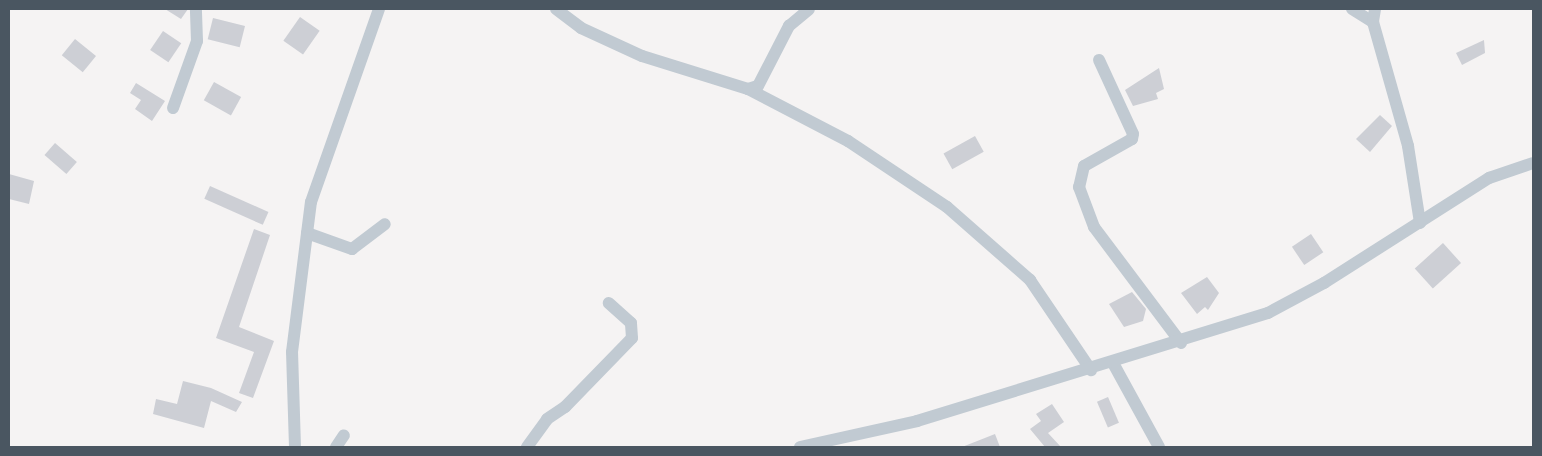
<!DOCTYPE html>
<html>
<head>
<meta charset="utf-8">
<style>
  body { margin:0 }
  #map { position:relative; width:1542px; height:456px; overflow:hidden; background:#f5f3f3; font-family:"Public Sans",sans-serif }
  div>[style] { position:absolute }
  .building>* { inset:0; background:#cdcfd5; transform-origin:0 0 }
  .street>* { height:12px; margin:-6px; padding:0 6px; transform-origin:6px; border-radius:6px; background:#c1cad2 }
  span { translate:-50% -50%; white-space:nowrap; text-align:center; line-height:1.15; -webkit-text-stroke:4px #fff; paint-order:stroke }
  .frame { position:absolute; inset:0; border:10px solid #4a5661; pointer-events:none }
</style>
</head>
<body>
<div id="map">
  <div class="building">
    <div style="clip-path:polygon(165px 9px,188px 9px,181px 19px)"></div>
    <div style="left:300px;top:17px;width:24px;height:29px;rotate:35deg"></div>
    <div style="left:213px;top:18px;width:33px;height:22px;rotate:14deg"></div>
    <div style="left:163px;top:31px;width:22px;height:23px;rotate:34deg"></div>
    <div style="left:75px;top:39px;width:27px;height:21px;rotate:39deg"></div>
    <div style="clip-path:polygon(1484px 40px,1485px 53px,1462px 65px,1456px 53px)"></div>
    <div style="clip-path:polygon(1159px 68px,1164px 89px,1156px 93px,1158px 99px,1133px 106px,1125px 90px)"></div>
    <div style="left:214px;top:82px;width:31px;height:21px;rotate:29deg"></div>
    <div style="clip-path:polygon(136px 83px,165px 101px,152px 121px,135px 109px,141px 100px,130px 93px)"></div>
    <div style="clip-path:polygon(1380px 115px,1392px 126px,1370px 152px,1356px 139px)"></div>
    <div style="left:975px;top:136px;width:18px;height:36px;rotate:61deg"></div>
    <div style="left:55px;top:143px;width:29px;height:16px;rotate:41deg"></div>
    <div style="clip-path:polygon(9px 174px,34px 181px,29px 204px,9px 199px)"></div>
    <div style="left:210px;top:186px;width:64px;height:14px;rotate:24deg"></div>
    <div style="clip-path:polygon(254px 229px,270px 235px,239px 327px,274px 341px,253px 398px,239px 393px,254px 352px,216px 338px)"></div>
    <div style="left:1311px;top:234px;width:22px;height:23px;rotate:56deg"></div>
    <div style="left:1443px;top:243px;width:27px;height:38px;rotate:48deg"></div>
    <div style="clip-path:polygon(1207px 277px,1219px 293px,1208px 310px,1205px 307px,1197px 314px,1181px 293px)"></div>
    <div style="clip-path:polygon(1132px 292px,1146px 309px,1143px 321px,1124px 327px,1109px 304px)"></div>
    <div style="clip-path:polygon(183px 381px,211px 388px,242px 402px,236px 412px,211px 401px,204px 428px,153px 414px,156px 399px,177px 404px)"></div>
    <div style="left:1108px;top:397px;width:28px;height:12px;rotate:67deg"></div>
    <div style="clip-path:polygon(1052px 404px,1064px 422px,1048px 433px,1061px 447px,1045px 447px,1030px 429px,1041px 421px,1036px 414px)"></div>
    <div style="clip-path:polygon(995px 434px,1000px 447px,962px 447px)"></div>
  </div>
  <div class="street">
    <div style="left:556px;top:9px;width:31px;rotate:37deg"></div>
    <div style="left:581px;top:28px;width:67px;rotate:24.7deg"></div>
    <div style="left:642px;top:56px;width:111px;rotate:17.3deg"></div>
    <div style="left:748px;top:89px;width:10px;rotate:-17deg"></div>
    <div style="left:758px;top:86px;width:68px;rotate:-62.7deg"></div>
    <div style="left:789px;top:26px;width:26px;rotate:-40deg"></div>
    <div style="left:1352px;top:9px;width:25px;rotate:32deg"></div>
    <div style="left:1375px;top:9px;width:13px;rotate:99deg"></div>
    <div style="left:1373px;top:22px;width:129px;rotate:74.2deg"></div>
    <div style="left:1408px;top:146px;width:78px;rotate:81.1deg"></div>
    <div style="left:1099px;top:60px;width:81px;rotate:65.3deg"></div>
    <div style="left:1133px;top:134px;width:5px;rotate:101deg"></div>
    <div style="left:1132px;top:139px;width:55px;rotate:150.6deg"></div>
    <div style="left:1084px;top:166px;width:22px;rotate:103deg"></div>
    <div style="left:1079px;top:187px;width:43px;rotate:69.4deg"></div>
    <div style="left:1094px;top:227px;width:145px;rotate:53.1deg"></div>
    <div style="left:748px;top:89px;width:113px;rotate:27.5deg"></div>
    <div style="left:848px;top:141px;width:119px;rotate:33.7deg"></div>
    <div style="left:947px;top:207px;width:111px;rotate:41.3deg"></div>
    <div style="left:1030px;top:280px;width:109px;rotate:55.9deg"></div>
    <div style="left:173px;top:108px;width:71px;rotate:-70.3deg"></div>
    <div style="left:197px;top:41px;width:32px;rotate:-92deg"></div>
    <div style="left:307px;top:233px;width:48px;rotate:19.6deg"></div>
    <div style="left:352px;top:249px;width:41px;rotate:-37.1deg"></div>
    <div style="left:1113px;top:363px;width:96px;rotate:61.3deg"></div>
    <div style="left:295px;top:447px;width:95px;rotate:-91.8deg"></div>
    <div style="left:292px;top:352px;width:151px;rotate:-82.8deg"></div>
    <div style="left:311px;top:202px;width:205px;rotate:-70.6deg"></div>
    <div style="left:336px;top:447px;width:14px;rotate:-56deg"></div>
    <div style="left:527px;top:447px;width:34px;rotate:-54deg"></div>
    <div style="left:547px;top:419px;width:22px;rotate:-34deg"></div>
    <div style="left:565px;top:407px;width:96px;rotate:-45.8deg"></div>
    <div style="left:632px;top:338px;width:15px;rotate:-94deg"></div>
    <div style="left:631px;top:323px;width:30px;rotate:-138deg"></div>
    <div style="left:800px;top:447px;width:120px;rotate:-12.5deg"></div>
    <div style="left:917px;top:421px;width:367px;rotate:-17.1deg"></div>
    <div style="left:1268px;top:313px;width:64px;rotate:-28.2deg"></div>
    <div style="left:1324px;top:283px;width:196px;rotate:-32.5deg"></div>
    <div style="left:1489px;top:178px;width:46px;rotate:-18.8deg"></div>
  </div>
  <div class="frame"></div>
</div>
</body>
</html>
